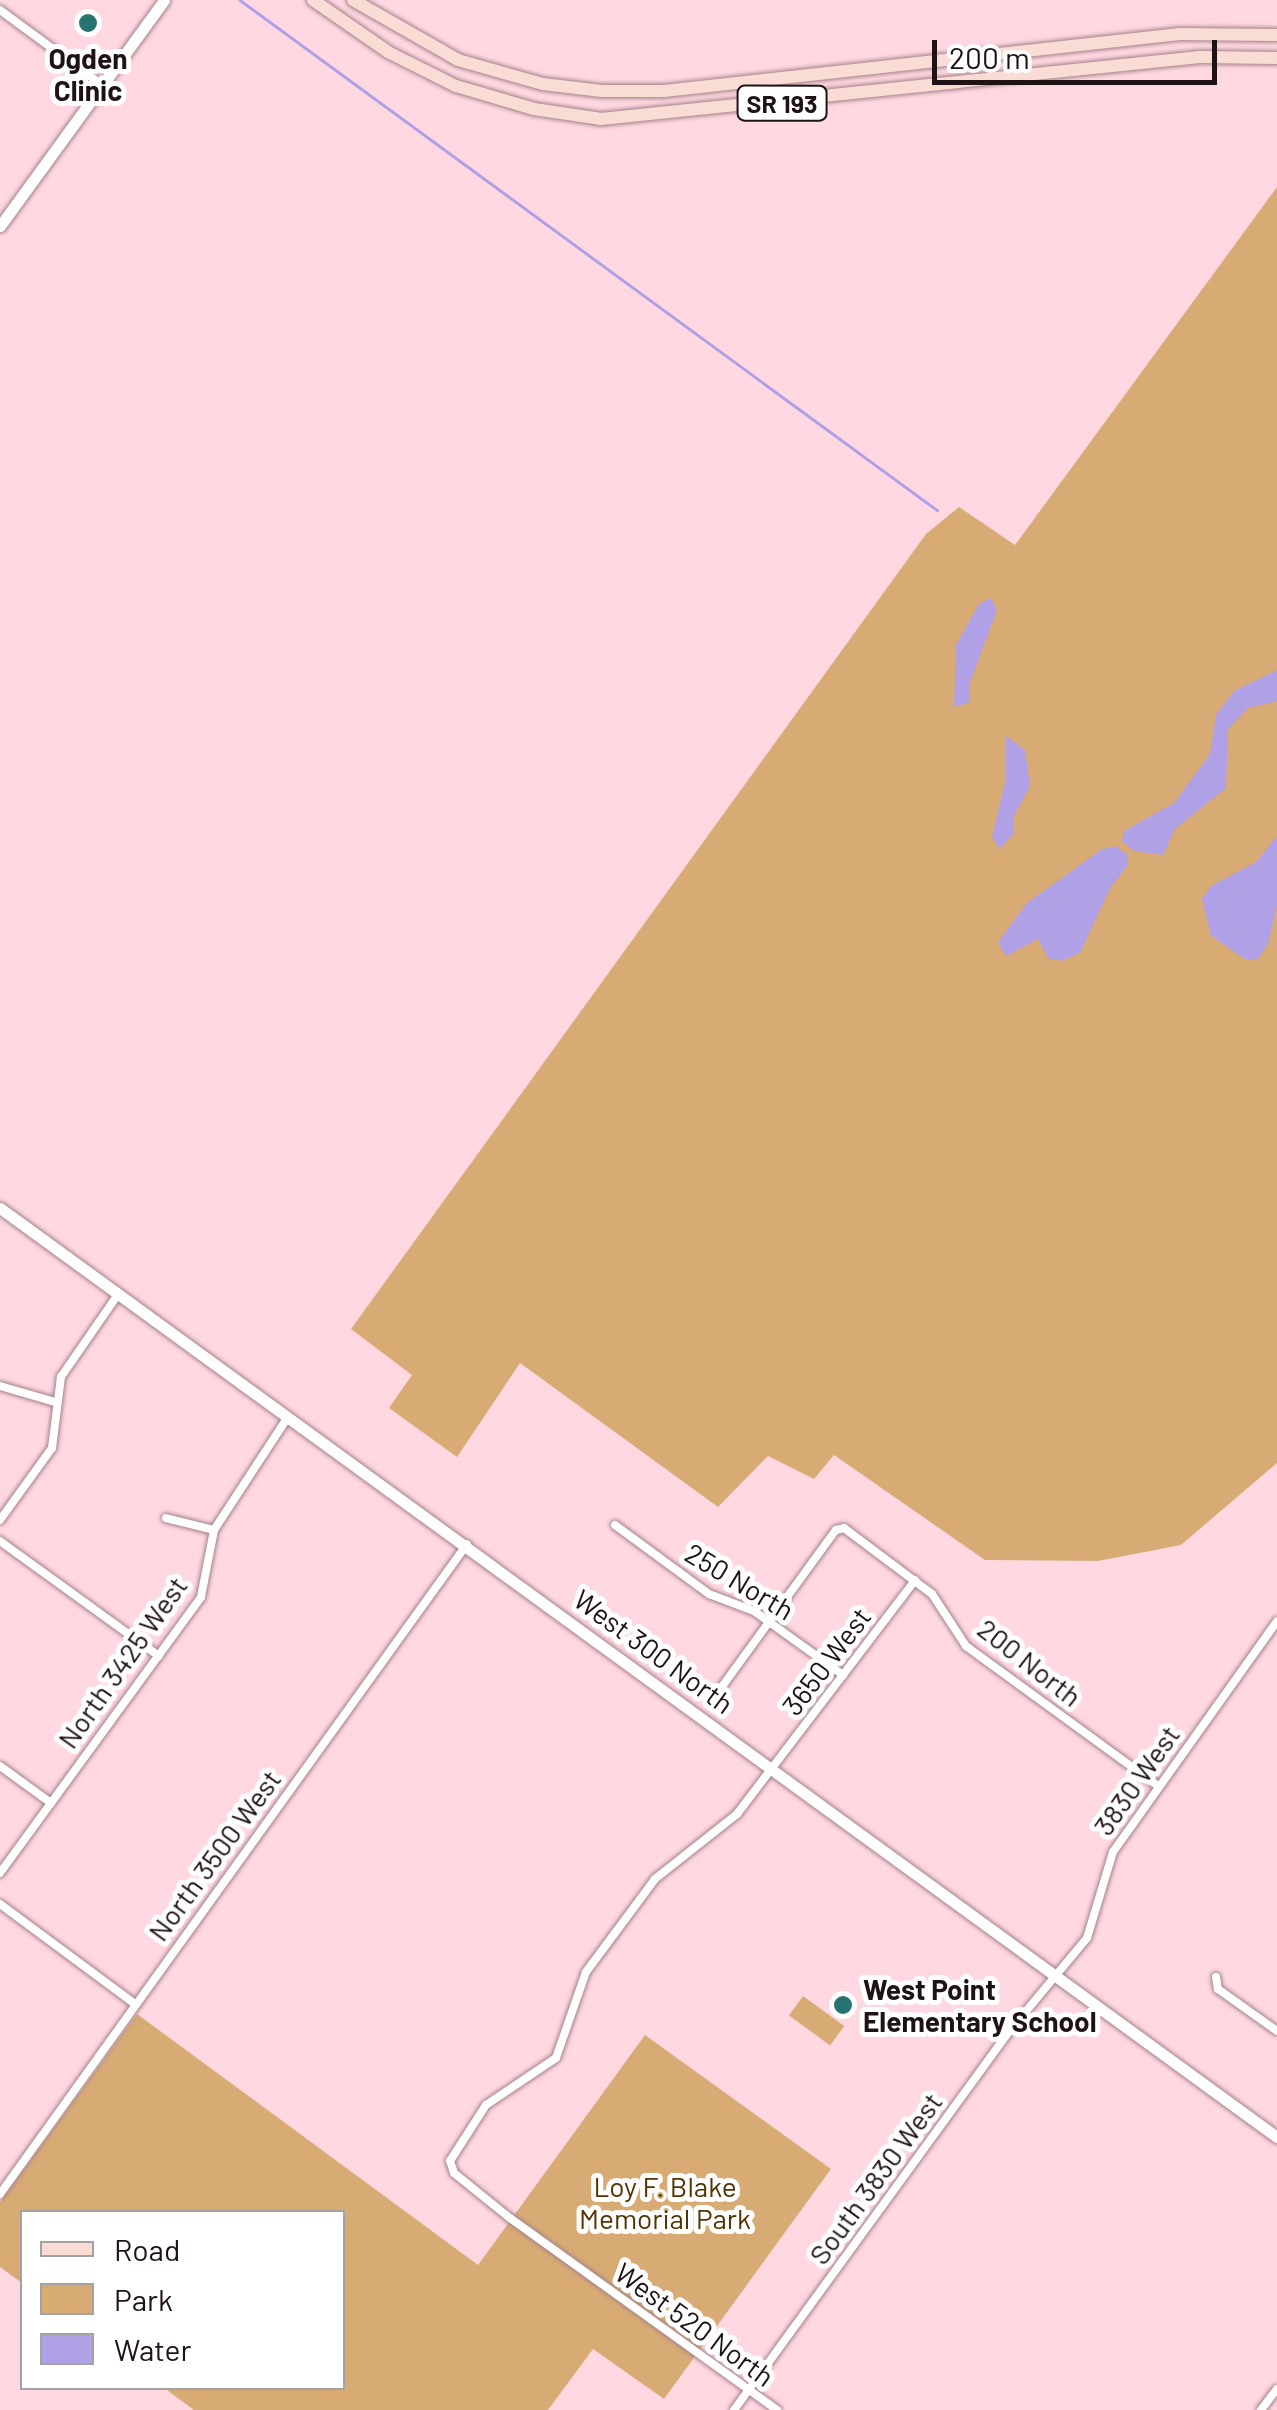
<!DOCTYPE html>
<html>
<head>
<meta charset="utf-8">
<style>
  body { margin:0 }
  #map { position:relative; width:1277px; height:2410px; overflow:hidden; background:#ffd8e1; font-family:Barlow,sans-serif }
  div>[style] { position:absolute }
  .green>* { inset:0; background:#d8ab75; transform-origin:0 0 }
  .water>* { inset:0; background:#b0a0e5 }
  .stream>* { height:2.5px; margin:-1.25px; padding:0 1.25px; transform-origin:1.25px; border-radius:1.25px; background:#b0a0e5 }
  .roads { filter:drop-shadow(0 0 2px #a4828a) drop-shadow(0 0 2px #a4828a) }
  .street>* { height:8px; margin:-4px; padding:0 4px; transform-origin:4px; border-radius:4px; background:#fff }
  .secondary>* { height:11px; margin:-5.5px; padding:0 5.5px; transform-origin:5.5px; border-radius:5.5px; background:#fff }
  .primary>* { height:12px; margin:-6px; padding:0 6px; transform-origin:6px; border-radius:6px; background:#f9ddd5 }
  .dots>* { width:28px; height:28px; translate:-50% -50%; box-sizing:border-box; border:5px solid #fff; border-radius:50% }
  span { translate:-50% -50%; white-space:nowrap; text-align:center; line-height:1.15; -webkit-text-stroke:10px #fff; paint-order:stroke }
  .shield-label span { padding:2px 8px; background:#fff; border:2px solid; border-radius:8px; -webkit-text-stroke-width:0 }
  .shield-label { font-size:25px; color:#1f1215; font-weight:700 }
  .poi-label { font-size:28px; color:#1f1215; font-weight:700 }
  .left { translate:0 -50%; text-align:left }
  .street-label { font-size:28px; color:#1f1215 }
  .park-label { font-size:28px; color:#543300 }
  .legend { position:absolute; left:20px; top:2210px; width:325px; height:180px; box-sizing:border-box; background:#fff; border:2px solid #a5a0a1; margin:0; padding:12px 18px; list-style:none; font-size:30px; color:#1f1215 }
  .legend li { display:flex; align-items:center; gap:20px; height:50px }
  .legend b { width:50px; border:2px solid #a5a0a1 }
  .scale { position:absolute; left:932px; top:40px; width:285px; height:45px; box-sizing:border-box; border:5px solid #1f1215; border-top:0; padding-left:12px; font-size:30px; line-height:35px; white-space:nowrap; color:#1f1215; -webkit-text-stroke:8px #fff; paint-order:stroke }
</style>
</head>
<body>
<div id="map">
  <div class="green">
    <div style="clip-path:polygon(1277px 187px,1277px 1463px,1181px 1545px,1098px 1561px,985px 1560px,834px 1455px,814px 1479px,768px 1456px,718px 1507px,520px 1363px,457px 1457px,389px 1408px,412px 1375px,351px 1329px,926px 534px,959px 507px,1015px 545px)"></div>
    <div style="left:803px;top:1996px;width:51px;height:24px;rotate:36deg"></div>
    <div style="clip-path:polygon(137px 2014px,478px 2265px,645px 2035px,831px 2169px,664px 2399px,593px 2349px,548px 2410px,194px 2410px,164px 2388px,342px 2388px,342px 2212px,22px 2212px,22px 2283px,0 2267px,0 2202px)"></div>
  </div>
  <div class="water">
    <div style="clip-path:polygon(991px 598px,997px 610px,969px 685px,970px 702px,954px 707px,956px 645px,979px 604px)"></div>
    <div style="clip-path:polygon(1277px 670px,1277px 701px,1248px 708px,1228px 729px,1226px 788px,1175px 829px,1163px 855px,1134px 851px,1122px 841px,1124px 831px,1174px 803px,1210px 754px,1216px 715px,1234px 691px)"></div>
    <div style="clip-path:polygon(1006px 736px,1025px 750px,1030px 786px,1014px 816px,1014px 833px,1000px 849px,992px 837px,1006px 778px)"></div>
    <div style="clip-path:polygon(1277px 836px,1277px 906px,1268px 944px,1257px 960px,1245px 959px,1211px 936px,1202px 899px,1211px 886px,1256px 862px)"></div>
    <div style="clip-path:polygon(1116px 846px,1128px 855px,1128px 865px,1110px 888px,1080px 953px,1061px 961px,1048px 958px,1038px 939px,1006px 956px,998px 942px,1027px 903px,1102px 849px)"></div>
  </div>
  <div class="stream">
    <div style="left:240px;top:0;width:864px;rotate:36.19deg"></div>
  </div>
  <div class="roads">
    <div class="street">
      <div style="left:0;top:10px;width:127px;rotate:36.3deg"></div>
      <div style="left:0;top:1386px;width:57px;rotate:16.2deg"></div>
      <div style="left:166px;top:1518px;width:49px;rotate:14deg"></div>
      <div style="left:0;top:1520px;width:89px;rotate:-54.2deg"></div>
      <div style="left:52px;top:1448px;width:72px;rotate:-82.8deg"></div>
      <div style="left:61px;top:1377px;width:102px;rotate:-55.4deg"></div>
      <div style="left:615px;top:1525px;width:117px;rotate:36.3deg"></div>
      <div style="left:709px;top:1594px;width:48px;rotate:20.7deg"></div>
      <div style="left:754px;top:1611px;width:110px;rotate:35.7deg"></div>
      <div style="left:0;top:1541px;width:196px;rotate:35.9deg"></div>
      <div style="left:721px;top:1688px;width:195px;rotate:-54deg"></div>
      <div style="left:836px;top:1530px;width:8px;rotate:-14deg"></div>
      <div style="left:844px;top:1528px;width:110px;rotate:36.9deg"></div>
      <div style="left:932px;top:1594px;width:62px;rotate:56.8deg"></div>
      <div style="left:966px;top:1646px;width:238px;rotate:36.1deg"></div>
      <div style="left:0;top:1766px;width:63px;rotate:36deg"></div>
      <div style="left:0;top:1873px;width:341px;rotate:-53.9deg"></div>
      <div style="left:201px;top:1597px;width:68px;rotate:-79deg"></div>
      <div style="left:214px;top:1530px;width:135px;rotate:-56.8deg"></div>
      <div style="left:0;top:1904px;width:168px;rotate:36.5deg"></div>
      <div style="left:1216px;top:1977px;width:12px;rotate:81deg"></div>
      <div style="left:1218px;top:1989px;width:72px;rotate:35.4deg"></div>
      <div style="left:0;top:2194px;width:800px;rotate:-54.3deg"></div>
      <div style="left:734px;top:2410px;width:465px;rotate:-54deg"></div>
      <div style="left:1007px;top:2034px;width:125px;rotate:-50.2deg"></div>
      <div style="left:1087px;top:1938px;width:90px;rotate:-73.2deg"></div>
      <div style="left:1113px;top:1852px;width:283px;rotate:-54.6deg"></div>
      <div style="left:777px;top:2410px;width:327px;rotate:-144.3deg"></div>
      <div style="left:511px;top:2219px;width:73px;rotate:-141.1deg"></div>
      <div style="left:454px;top:2173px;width:13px;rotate:-108deg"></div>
      <div style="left:450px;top:2161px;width:67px;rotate:-57.3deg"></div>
      <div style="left:486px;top:2105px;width:84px;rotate:-33.9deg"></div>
      <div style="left:556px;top:2058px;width:91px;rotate:-70.8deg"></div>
      <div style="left:586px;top:1972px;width:116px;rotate:-53.4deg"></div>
      <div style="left:655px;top:1879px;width:105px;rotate:-38.4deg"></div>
      <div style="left:737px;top:1814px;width:294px;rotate:-52.7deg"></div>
      <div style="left:1261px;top:2410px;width:26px;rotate:-53deg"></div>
    </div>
    <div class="secondary">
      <div style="left:0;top:226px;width:279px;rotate:-54deg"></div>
      <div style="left:0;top:1208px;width:1579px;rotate:36.04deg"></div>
    </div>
    <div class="primary">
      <div style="left:313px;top:0;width:91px;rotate:34.7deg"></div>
      <div style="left:388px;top:52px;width:76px;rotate:26.6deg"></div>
      <div style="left:456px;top:86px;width:81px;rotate:16.4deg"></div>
      <div style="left:534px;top:109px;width:68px;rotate:8.5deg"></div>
      <div style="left:601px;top:119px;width:602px;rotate:-5.91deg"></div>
      <div style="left:1200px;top:57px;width:77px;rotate:0.7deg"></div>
      <div style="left:353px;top:0;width:121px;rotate:29.7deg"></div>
      <div style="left:458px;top:60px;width:88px;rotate:15.8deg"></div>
      <div style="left:543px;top:84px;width:59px;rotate:6.8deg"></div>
      <div style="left:602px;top:91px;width:62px"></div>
      <div style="left:664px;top:91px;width:519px;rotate:-6.3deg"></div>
      <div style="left:1180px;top:34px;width:97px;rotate:0.6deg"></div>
    </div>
  </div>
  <div class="dots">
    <div style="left:88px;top:23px;background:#287371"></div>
    <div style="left:843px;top:2005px;background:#287371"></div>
  </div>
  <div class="shield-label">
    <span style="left:782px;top:103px">SR 193</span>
  </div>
  <div class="poi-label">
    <span style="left:88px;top:74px">Ogden<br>Clinic</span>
    <span class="left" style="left:863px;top:2005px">West Point<br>Elementary School</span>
  </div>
  <div class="street-label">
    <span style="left:740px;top:1581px;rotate:31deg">250 North</span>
    <span style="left:654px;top:1651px;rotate:36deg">West 300 North</span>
    <span style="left:826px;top:1661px;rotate:-53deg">3650 West</span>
    <span style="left:122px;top:1662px;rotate:-55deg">North 3425 West</span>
    <span style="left:1030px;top:1662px;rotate:38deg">200 North</span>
    <span style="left:1136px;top:1780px;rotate:-55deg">3830 West</span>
    <span style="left:214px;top:1855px;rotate:-54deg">North 3500 West</span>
    <span style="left:875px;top:2178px;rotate:-54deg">South 3830 West</span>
    <span style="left:695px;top:2324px;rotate:36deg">West 520 North</span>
  </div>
  <div class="park-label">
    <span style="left:665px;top:2202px">Loy F. Blake<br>Memorial Park</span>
  </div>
  <ul class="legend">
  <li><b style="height:12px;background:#f9ddd5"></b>Road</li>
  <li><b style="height:28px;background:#d8ab75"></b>Park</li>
  <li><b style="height:28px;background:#b0a0e5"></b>Water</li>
  </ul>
  <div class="scale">200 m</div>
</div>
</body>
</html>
